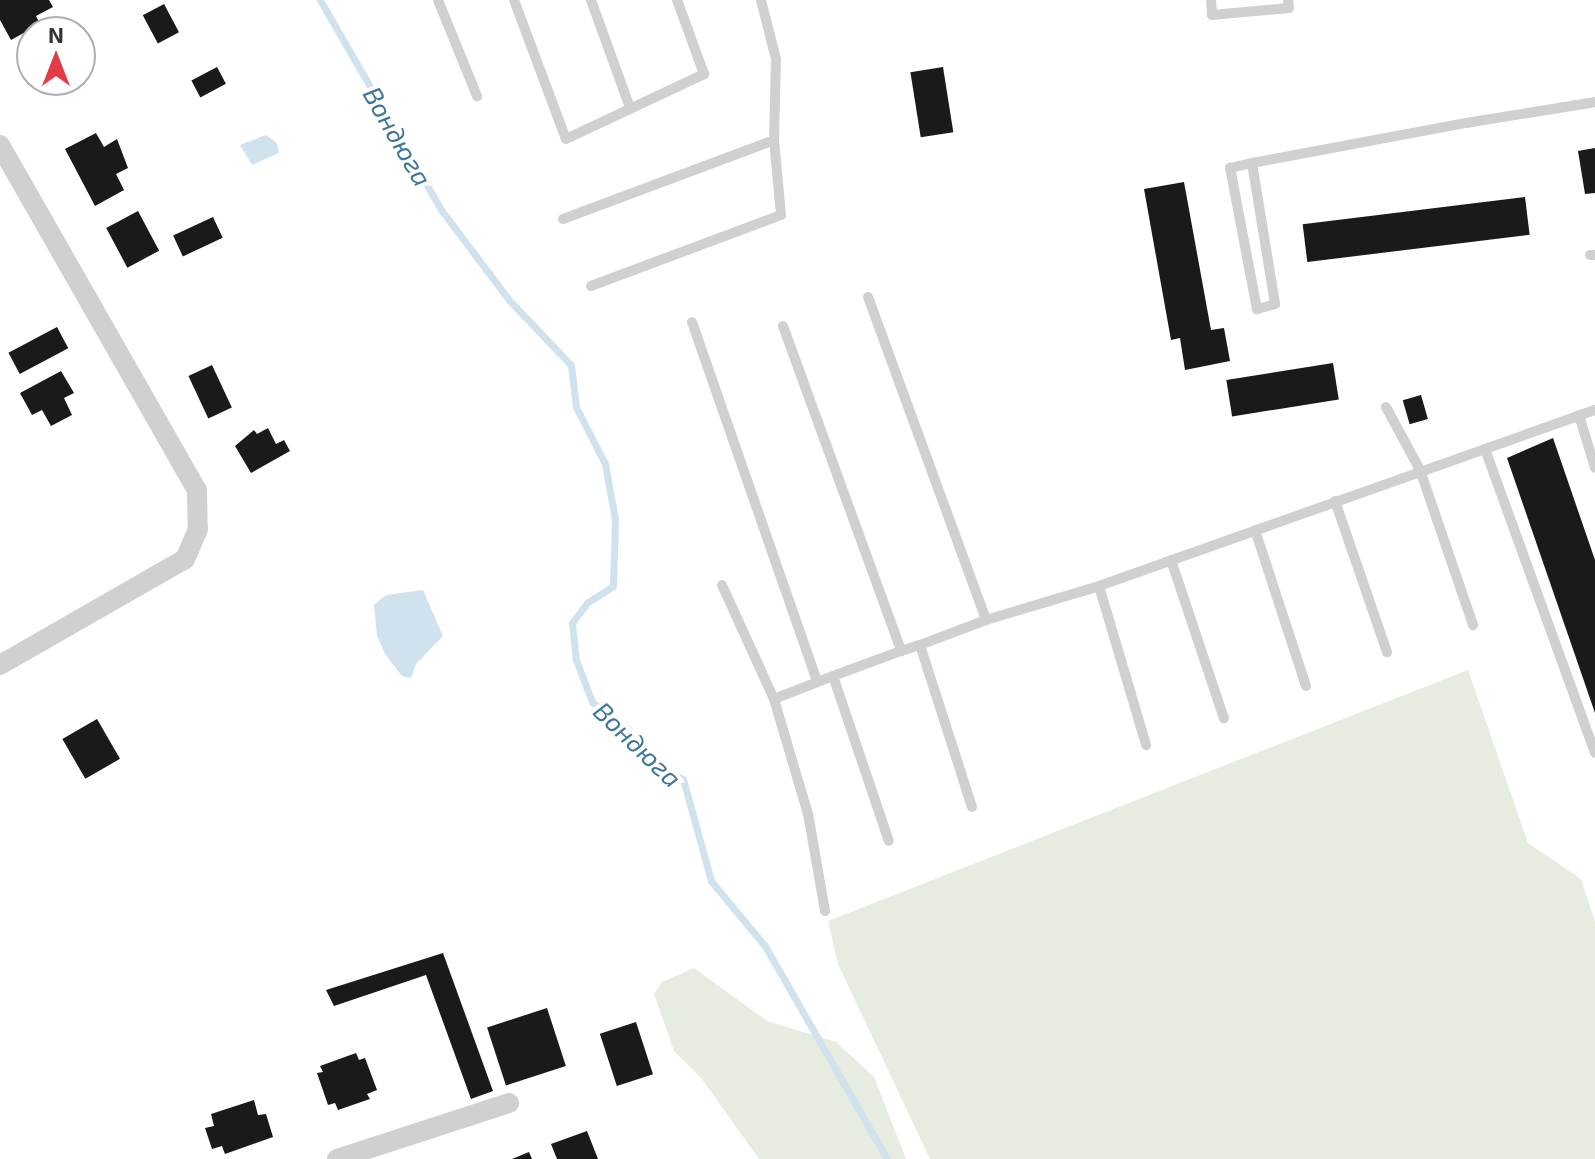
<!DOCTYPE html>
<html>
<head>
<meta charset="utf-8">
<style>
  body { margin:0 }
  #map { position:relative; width:1595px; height:1159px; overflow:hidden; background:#fff; font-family:"Exo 2",sans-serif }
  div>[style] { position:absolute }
  .green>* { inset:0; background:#e6ecdf }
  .water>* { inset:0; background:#cfe2ee }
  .stream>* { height:7px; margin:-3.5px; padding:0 3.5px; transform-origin:3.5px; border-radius:3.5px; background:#cfe2ee }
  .building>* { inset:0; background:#1a1a1a; transform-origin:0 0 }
  .lane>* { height:10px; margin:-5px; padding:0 5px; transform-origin:5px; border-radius:5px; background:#d0d0d0 }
  .street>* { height:20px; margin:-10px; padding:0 10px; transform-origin:10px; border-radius:10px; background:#d0d0d0 }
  span { translate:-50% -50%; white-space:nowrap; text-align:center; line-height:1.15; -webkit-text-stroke:8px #fff; paint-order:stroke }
  .water-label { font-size:26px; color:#3f7597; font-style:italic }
  .north { position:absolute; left:16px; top:16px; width:80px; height:80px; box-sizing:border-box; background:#fff; border:2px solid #adadad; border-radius:50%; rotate:0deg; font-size:22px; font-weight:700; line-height:32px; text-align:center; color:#333 }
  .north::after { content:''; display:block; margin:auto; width:28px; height:36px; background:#e63946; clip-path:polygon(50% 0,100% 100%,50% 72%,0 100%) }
</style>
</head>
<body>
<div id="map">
  <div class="green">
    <div style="clip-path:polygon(1468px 670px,1528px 843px,1581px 879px,1595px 922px,1595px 1159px,930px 1159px,838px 964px,828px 921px)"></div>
    <div style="clip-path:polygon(694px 968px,767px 1021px,836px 1042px,874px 1077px,906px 1159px,759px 1159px,702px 1079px,674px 1051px,654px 994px,662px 982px)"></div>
  </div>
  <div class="water">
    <div style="clip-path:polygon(266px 135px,277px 143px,279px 153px,252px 165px,240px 145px)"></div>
    <div style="clip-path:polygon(423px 590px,443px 636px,416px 664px,411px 678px,402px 676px,385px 654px,377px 636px,374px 605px,386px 595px)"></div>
  </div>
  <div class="stream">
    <div style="left:320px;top:0;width:244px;rotate:60deg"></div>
    <div style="left:442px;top:211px;width:111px;rotate:53deg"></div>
    <div style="left:509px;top:300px;width:90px;rotate:46.4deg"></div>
    <div style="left:571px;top:365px;width:42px;rotate:83.2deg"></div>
    <div style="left:576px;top:407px;width:64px;rotate:63deg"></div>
    <div style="left:605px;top:464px;width:56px;rotate:79.7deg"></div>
    <div style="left:615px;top:519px;width:67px;rotate:91.7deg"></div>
    <div style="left:613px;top:586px;width:31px;rotate:147deg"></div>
    <div style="left:587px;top:603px;width:25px;rotate:127deg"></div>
    <div style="left:572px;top:623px;width:37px;rotate:84deg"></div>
    <div style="left:576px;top:660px;width:45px;rotate:69.1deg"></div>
    <div style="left:592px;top:702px;width:45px;rotate:36.9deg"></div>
    <div style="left:628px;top:729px;width:42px;rotate:55.6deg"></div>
    <div style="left:652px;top:764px;width:34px;rotate:26deg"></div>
    <div style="left:683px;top:779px;width:106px;rotate:74.6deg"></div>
    <div style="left:711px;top:881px;width:85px;rotate:50.3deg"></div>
    <div style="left:765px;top:946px;width:245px;rotate:60.2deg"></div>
  </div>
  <div class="building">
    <div style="clip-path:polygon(0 0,49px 0,53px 7px,36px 16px,40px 24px,11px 40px,0 20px)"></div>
    <div style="left:164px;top:4px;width:32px;height:24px;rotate:62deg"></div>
    <div style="left:217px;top:67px;width:19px;height:29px;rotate:62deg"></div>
    <div style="left:943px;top:67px;width:66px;height:33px;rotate:81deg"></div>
    <div style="clip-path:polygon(96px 133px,104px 147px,117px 139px,128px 168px,116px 174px,124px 190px,95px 206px,65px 149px)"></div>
    <div style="clip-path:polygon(1595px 148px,1595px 193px,1585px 194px,1578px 151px)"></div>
    <div style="clip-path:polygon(1184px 182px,1211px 330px,1224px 328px,1230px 361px,1185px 370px,1180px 338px,1171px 340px,1144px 189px)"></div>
    <div style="left:1525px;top:197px;width:38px;height:224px;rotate:83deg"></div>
    <div style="left:138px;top:211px;width:45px;height:36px;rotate:62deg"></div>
    <div style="left:213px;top:217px;width:23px;height:44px;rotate:65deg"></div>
    <div style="left:57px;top:327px;width:24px;height:55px;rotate:62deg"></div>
    <div style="left:1333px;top:363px;width:37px;height:108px;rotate:81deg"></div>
    <div style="left:212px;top:365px;width:47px;height:26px;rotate:65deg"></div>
    <div style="clip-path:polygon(61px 371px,74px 393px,64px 398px,72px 415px,51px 426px,42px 410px,32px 415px,20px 393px)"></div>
    <div style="left:1421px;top:395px;width:25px;height:19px;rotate:74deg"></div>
    <div style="clip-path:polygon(268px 428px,276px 444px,284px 440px,290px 451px,251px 473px,235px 446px,254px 430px,257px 434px)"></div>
    <div style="clip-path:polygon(1553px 438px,1595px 560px,1595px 713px,1507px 458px)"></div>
    <div style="left:97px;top:719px;width:46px;height:40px;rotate:60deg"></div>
    <div style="clip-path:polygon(443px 953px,493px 1091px,471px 1099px,426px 975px,334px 1006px,326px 990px)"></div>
    <div style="left:547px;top:1008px;width:61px;height:63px;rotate:72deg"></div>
    <div style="left:636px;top:1022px;width:55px;height:38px;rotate:72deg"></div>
    <div style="clip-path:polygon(356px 1053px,359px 1060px,365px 1058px,377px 1090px,367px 1094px,370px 1099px,338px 1110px,335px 1103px,328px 1105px,317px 1073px,323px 1072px,320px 1066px)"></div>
    <div style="clip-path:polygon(254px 1100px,258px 1115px,266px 1114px,273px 1137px,225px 1154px,222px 1146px,212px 1149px,205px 1128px,214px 1126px,211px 1114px)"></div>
    <div style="clip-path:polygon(587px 1131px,598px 1159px,557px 1159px,551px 1144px)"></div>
    <div style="clip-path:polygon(529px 1152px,532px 1159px,512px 1159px)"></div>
  </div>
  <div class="lane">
    <div style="left:438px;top:0;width:104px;rotate:67.9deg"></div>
    <div style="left:514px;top:0;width:148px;rotate:69.5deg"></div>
    <div style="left:566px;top:139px;width:153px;rotate:-25.2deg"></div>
    <div style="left:704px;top:74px;width:79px;rotate:-110deg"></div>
    <div style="left:591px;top:0;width:115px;rotate:70.1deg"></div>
    <div style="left:1211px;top:0;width:15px;rotate:86deg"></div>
    <div style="left:1212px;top:15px;width:77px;rotate:-5.2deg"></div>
    <div style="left:1289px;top:8px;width:8px;rotate:-97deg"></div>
    <div style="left:1252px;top:163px;width:143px;rotate:80.7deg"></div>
    <div style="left:1275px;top:304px;width:19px;rotate:164deg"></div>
    <div style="left:1257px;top:309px;width:144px;rotate:-100.8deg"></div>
    <div style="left:1230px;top:168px;width:23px;rotate:-13deg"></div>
    <div style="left:1252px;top:163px;width:218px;rotate:-10.6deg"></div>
    <div style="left:1466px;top:123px;width:131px;rotate:-9.2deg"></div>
    <div style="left:563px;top:219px;width:225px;rotate:-20.5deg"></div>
    <div style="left:1590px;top:255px;width:5px"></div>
    <div style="left:591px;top:286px;width:203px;rotate:-20.5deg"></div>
    <div style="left:781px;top:215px;width:75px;rotate:-95.3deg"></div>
    <div style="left:774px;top:140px;width:81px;rotate:-88.6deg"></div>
    <div style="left:776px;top:59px;width:61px;rotate:-104.3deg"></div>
    <div style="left:868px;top:297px;width:344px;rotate:69.9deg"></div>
    <div style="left:986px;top:620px;width:71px;rotate:159.3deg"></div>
    <div style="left:692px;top:322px;width:379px;rotate:70.8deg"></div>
    <div style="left:783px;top:326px;width:346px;rotate:70deg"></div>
    <div style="left:901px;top:651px;width:20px;rotate:-18deg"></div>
    <div style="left:920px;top:645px;width:170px;rotate:72.2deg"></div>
    <div style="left:1386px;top:407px;width:72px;rotate:61.6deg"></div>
    <div style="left:1420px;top:470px;width:164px;rotate:71.1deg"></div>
    <div style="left:1579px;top:415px;width:55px;rotate:73.2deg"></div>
    <div style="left:1485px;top:449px;width:323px;rotate:70.1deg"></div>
    <div style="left:1335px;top:501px;width:160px;rotate:71deg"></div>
    <div style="left:1255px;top:530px;width:164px;rotate:71.9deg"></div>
    <div style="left:1171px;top:560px;width:167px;rotate:71.5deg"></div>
    <div style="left:722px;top:585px;width:125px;rotate:65.5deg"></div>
    <div style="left:1099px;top:586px;width:166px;rotate:73.5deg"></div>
    <div style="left:986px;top:620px;width:118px;rotate:-16.7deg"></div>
    <div style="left:1099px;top:586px;width:526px;rotate:-19.54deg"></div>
    <div style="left:833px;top:676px;width:72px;rotate:-20.2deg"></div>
    <div style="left:825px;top:911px;width:98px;rotate:-99.9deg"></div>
    <div style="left:808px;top:814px;width:120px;rotate:-106.5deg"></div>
    <div style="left:774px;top:699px;width:63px;rotate:-21.3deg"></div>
    <div style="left:833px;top:676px;width:174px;rotate:71.3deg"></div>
  </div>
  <div class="street">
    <div style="left:0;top:145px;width:397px;rotate:60.3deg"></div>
    <div style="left:197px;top:490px;width:39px;rotate:89deg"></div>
    <div style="left:198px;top:529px;width:33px;rotate:113deg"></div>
    <div style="left:185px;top:559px;width:213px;rotate:150.2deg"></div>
    <div style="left:337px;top:1159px;width:181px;rotate:-18deg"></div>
  </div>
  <div class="water-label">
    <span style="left:398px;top:136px;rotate:60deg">Вондюга</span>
    <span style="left:638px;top:744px;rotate:44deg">Вондюга</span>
  </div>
  <div class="north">N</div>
</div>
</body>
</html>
